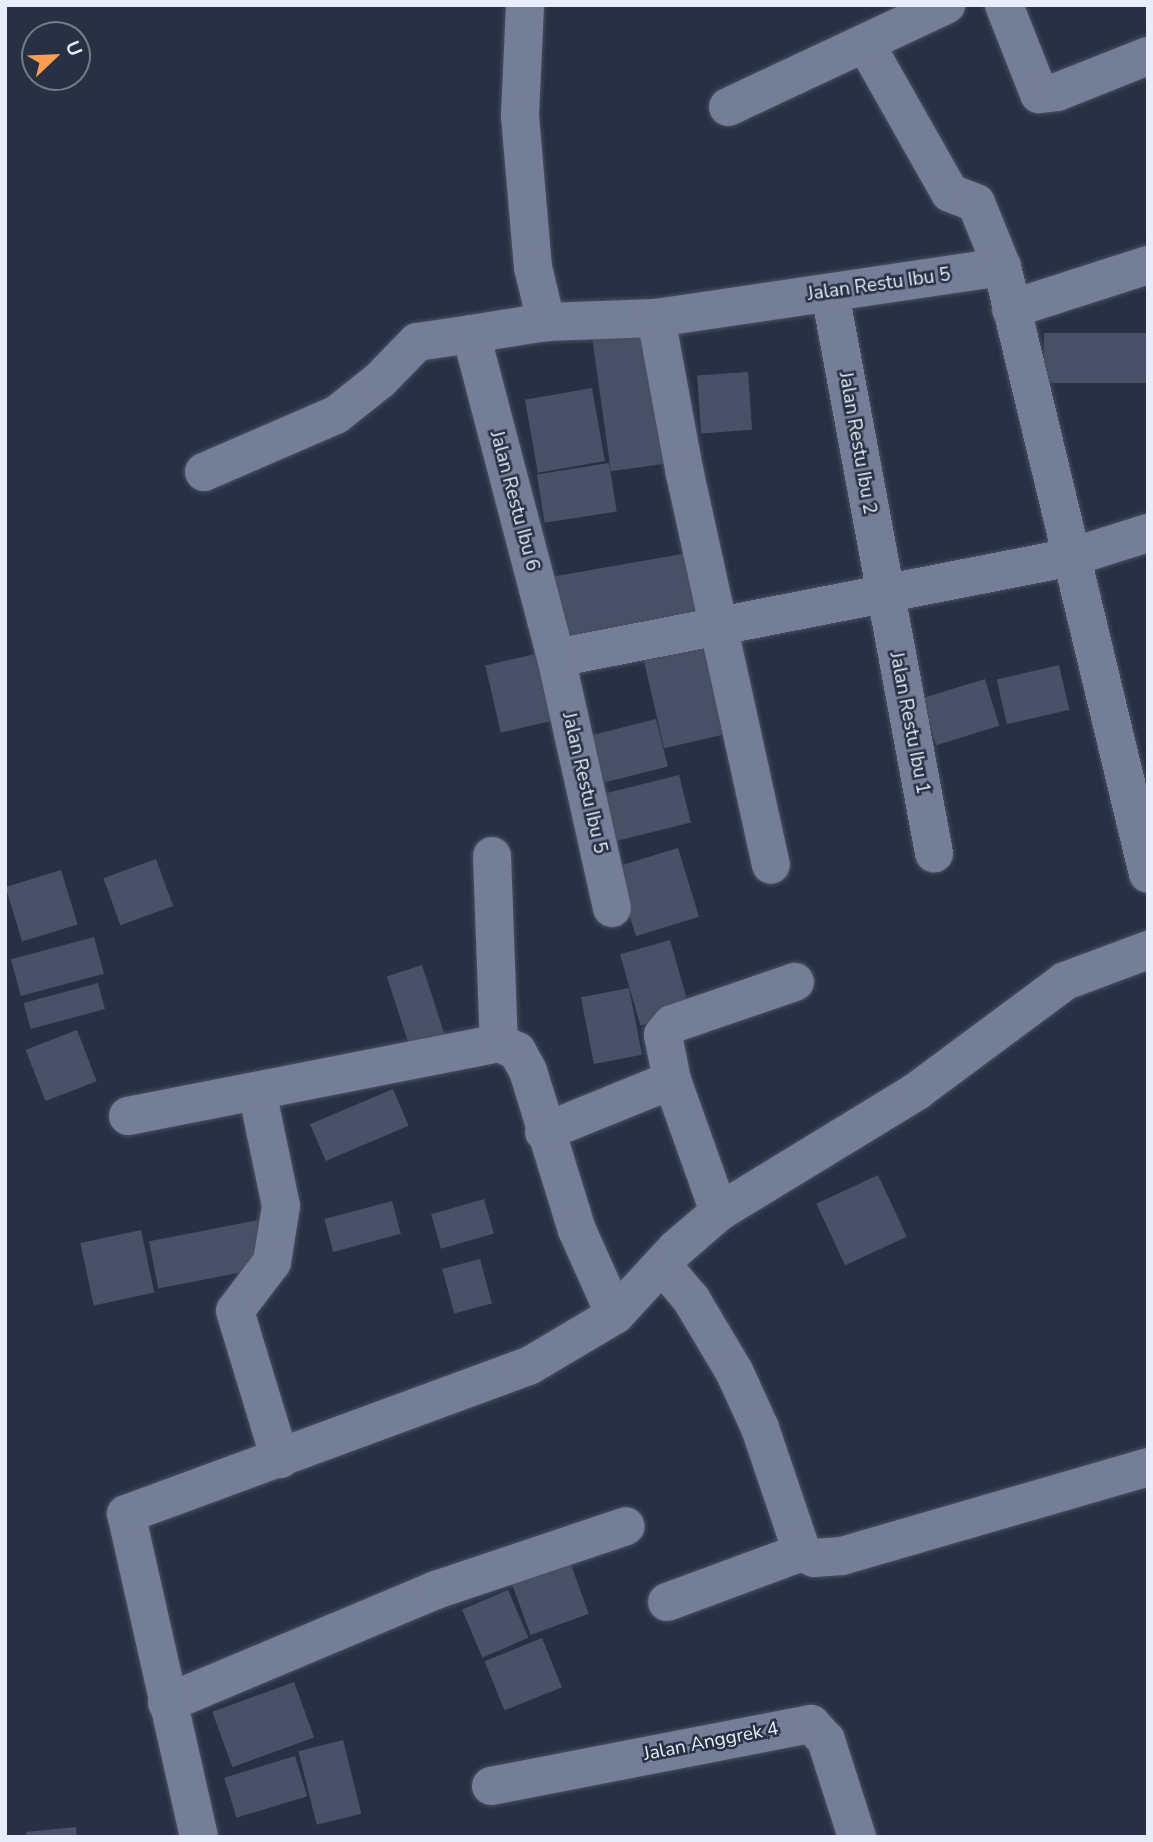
<!DOCTYPE html>
<html>
<head>
<meta charset="utf-8">
<style>
  body { margin:0 }
  #map { position:relative; width:1153px; height:1842px; overflow:hidden; background:#283044; font-family:"Nunito Sans",sans-serif }
  div>[style] { position:absolute }
  .building>* { inset:0; background:#495168; transform-origin:0 0 }
  .roads { filter:drop-shadow(0 0 2px #494f60) drop-shadow(0 0 2px #494f60) }
  .minor>* { height:38px; margin:-19px; padding:0 19px; transform-origin:19px; border-radius:19px; background:#757e97 }
  span { translate:-50% -50%; white-space:nowrap; text-align:center; line-height:1.15; -webkit-text-stroke:5px #283044; paint-order:stroke }
  .street-label { font-size:19px; color:#e7edfa }
  .frame { position:absolute; inset:0; border:7px solid #e7edfa; pointer-events:none }
  .north { position:absolute; left:21px; top:21px; width:70px; height:70px; box-sizing:border-box; background:#283044; border:2px solid #747c8d; border-radius:50%; rotate:67deg; font-size:19px; font-weight:700; line-height:28px; text-align:center; color:#e7edfa }
  .north::after { content:''; display:block; margin:auto; width:24px; height:32px; background:#fb9e51; clip-path:polygon(50% 0,100% 100%,50% 72%,0 100%) }
</style>
</head>
<body>
<div id="map">
  <div class="building">
    <div style="left:645px;top:326px;width:139px;height:54px;rotate:82deg"></div>
    <div style="left:1148px;top:333px;width:50px;height:104px;rotate:90deg"></div>
    <div style="left:748px;top:372px;width:58px;height:51px;rotate:86deg"></div>
    <div style="left:592px;top:388px;width:74px;height:68px;rotate:80deg"></div>
    <div style="left:609px;top:463px;width:49px;height:73px;rotate:81deg"></div>
    <div style="left:699px;top:551px;width:68px;height:149px;rotate:80deg"></div>
    <div style="left:716px;top:644px;width:90px;height:74px;rotate:77deg"></div>
    <div style="left:535px;top:654px;width:69px;height:51px;rotate:77deg"></div>
    <div style="left:1059px;top:665px;width:46px;height:64px;rotate:77deg"></div>
    <div style="left:985px;top:679px;width:49px;height:66px;rotate:73deg"></div>
    <div style="left:656px;top:719px;width:49px;height:77px;rotate:76deg"></div>
    <div style="left:679px;top:775px;width:49px;height:87px;rotate:76deg"></div>
    <div style="left:678px;top:848px;width:72px;height:66px;rotate:73deg"></div>
    <div style="left:156px;top:859px;width:50px;height:56px;rotate:70deg"></div>
    <div style="left:61px;top:870px;width:57px;height:58px;rotate:73deg"></div>
    <div style="left:94px;top:937px;width:38px;height:86px;rotate:75deg"></div>
    <div style="left:670px;top:940px;width:74px;height:52px;rotate:74deg"></div>
    <div style="left:422px;top:965px;width:83px;height:37px;rotate:72deg"></div>
    <div style="left:98px;top:983px;width:27px;height:77px;rotate:75deg"></div>
    <div style="left:629px;top:988px;width:68px;height:49px;rotate:79deg"></div>
    <div style="left:77px;top:1030px;width:55px;height:55px;rotate:69deg"></div>
    <div style="left:393px;top:1089px;width:40px;height:90px;rotate:67deg"></div>
    <div style="left:878px;top:1175px;width:68px;height:68px;rotate:65deg"></div>
    <div style="left:484px;top:1199px;width:36px;height:55px;rotate:74deg"></div>
    <div style="left:392px;top:1201px;width:34px;height:70px;rotate:75deg"></div>
    <div style="left:259px;top:1220px;width:48px;height:112px;rotate:79deg"></div>
    <div style="left:141px;top:1230px;width:64px;height:62px;rotate:78deg"></div>
    <div style="left:480px;top:1259px;width:46px;height:39px;rotate:75deg"></div>
    <div style="left:570px;top:1562px;width:55px;height:62px;rotate:70deg"></div>
    <div style="left:508px;top:1590px;width:52px;height:50px;rotate:67deg"></div>
    <div style="left:542px;top:1638px;width:53px;height:62px;rotate:68deg"></div>
    <div style="left:294px;top:1682px;width:59px;height:87px;rotate:70deg"></div>
    <div style="left:343px;top:1740px;width:76px;height:46px;rotate:76deg"></div>
    <div style="left:295px;top:1756px;width:42px;height:74px;rotate:73deg"></div>
    <div style="clip-path:polygon(76px 1827px,77px 1837px,27px 1837px,26px 1832px)"></div>
  </div>
  <div class="roads">
    <div class="minor">
      <div style="left:525px;top:5px;width:111px;rotate:92.6deg"></div>
      <div style="left:520px;top:116px;width:152px;rotate:85.1deg"></div>
      <div style="left:533px;top:267px;width:57px;rotate:76.7deg"></div>
      <div style="left:1004px;top:5px;width:96px;rotate:68.5deg"></div>
      <div style="left:1039px;top:94px;width:18px;rotate:-6deg"></div>
      <div style="left:1057px;top:92px;width:98px;rotate:-21.6deg"></div>
      <div style="left:865px;top:43px;width:172px;rotate:60.5deg"></div>
      <div style="left:950px;top:193px;width:28px;rotate:21deg"></div>
      <div style="left:976px;top:203px;width:69px;rotate:67.9deg"></div>
      <div style="left:728px;top:107px;width:241px;rotate:-25.1deg"></div>
      <div style="left:830px;top:293px;width:570px;rotate:79.48deg"></div>
      <div style="left:1011px;top:309px;width:144px;rotate:-17.8deg"></div>
      <div style="left:656px;top:318px;width:159px;rotate:79.5deg"></div>
      <div style="left:685px;top:474px;width:400px;rotate:77.6deg"></div>
      <div style="left:204px;top:472px;width:144px;rotate:-23.4deg"></div>
      <div style="left:336px;top:415px;width:56px;rotate:-38.5deg"></div>
      <div style="left:380px;top:380px;width:53px;rotate:-45.8deg"></div>
      <div style="left:417px;top:342px;width:55px;rotate:-8.4deg"></div>
      <div style="left:556px;top:658px;width:526px;rotate:-11.07deg"></div>
      <div style="left:1072px;top:557px;width:80px;rotate:-17.5deg"></div>
      <div style="left:492px;top:856px;width:187px;rotate:87.9deg"></div>
      <div style="left:612px;top:908px;width:256px;rotate:-102.6deg"></div>
      <div style="left:556px;top:658px;width:335px;rotate:-104.7deg"></div>
      <div style="left:471px;top:334px;width:76px;rotate:-9.1deg"></div>
      <div style="left:546px;top:322px;width:110px;rotate:-2.1deg"></div>
      <div style="left:656px;top:318px;width:350px;rotate:-8.4deg"></div>
      <div style="left:1002px;top:267px;width:624px;rotate:76.48deg"></div>
      <div style="left:257px;top:1091px;width:117px;rotate:78.2deg"></div>
      <div style="left:281px;top:1206px;width:57px;rotate:99.1deg"></div>
      <div style="left:272px;top:1262px;width:61px;rotate:127.1deg"></div>
      <div style="left:235px;top:1311px;width:155px;rotate:73.1deg"></div>
      <div style="left:128px;top:1116px;width:378px;rotate:-11.1deg"></div>
      <div style="left:499px;top:1043px;width:20px;rotate:24deg"></div>
      <div style="left:517px;top:1051px;width:23px;rotate:61deg"></div>
      <div style="left:528px;top:1071px;width:166px;rotate:72.9deg"></div>
      <div style="left:577px;top:1230px;width:93px;rotate:65.9deg"></div>
      <div style="left:544px;top:1132px;width:138px;rotate:-22.1deg"></div>
      <div style="left:719px;top:1212px;width:140px;rotate:-109.6deg"></div>
      <div style="left:672px;top:1080px;width:46px;rotate:-101.3deg"></div>
      <div style="left:663px;top:1035px;width:14px;rotate:-51deg"></div>
      <div style="left:672px;top:1024px;width:130px;rotate:-18.9deg"></div>
      <div style="left:662px;top:1265px;width:45px;rotate:49.5deg"></div>
      <div style="left:691px;top:1299px;width:84px;rotate:59.2deg"></div>
      <div style="left:734px;top:1371px;width:63px;rotate:65.5deg"></div>
      <div style="left:760px;top:1428px;width:131px;rotate:71.3deg"></div>
      <div style="left:802px;top:1552px;width:13px;rotate:27deg"></div>
      <div style="left:814px;top:1558px;width:28px;rotate:-4deg"></div>
      <div style="left:842px;top:1556px;width:319px;rotate:-16.2deg"></div>
      <div style="left:667px;top:1602px;width:144px;rotate:-20.3deg"></div>
      <div style="left:167px;top:1703px;width:292px;rotate:-22.8deg"></div>
      <div style="left:436px;top:1590px;width:200px;rotate:-18.6deg"></div>
      <div style="left:491px;top:1786px;width:326px;rotate:-11deg"></div>
      <div style="left:811px;top:1724px;width:22px;rotate:47deg"></div>
      <div style="left:826px;top:1740px;width:102px;rotate:72.3deg"></div>
      <div style="left:199px;top:1837px;width:331px;rotate:-102.7deg"></div>
      <div style="left:126px;top:1514px;width:429px;rotate:-20.2deg"></div>
      <div style="left:529px;top:1366px;width:100px;rotate:-30.7deg"></div>
      <div style="left:615px;top:1315px;width:90px;rotate:-47.3deg"></div>
      <div style="left:676px;top:1249px;width:57px;rotate:-40.7deg"></div>
      <div style="left:719px;top:1212px;width:232px;rotate:-31.4deg"></div>
      <div style="left:917px;top:1091px;width:184px;rotate:-36.6deg"></div>
      <div style="left:1065px;top:981px;width:89px;rotate:-20.5deg"></div>
    </div>
  </div>
  <div class="street-label">
    <span style="left:879px;top:285px;rotate:-8deg">Jalan Restu Ibu 5</span>
    <span style="left:857px;top:443px;rotate:80deg">Jalan Restu Ibu 2</span>
    <span style="left:514px;top:501px;rotate:75deg">Jalan Restu Ibu 6</span>
    <span style="left:909px;top:723px;rotate:79deg">Jalan Restu Ibu 1</span>
    <span style="left:584px;top:783px;rotate:77deg">Jalan Restu Ibu 5</span>
    <span style="left:711px;top:1742px;rotate:-11deg">Jalan Anggrek 4</span>
  </div>
  <div class="frame"></div>
  <div class="north">U</div>
</div>
</body>
</html>
